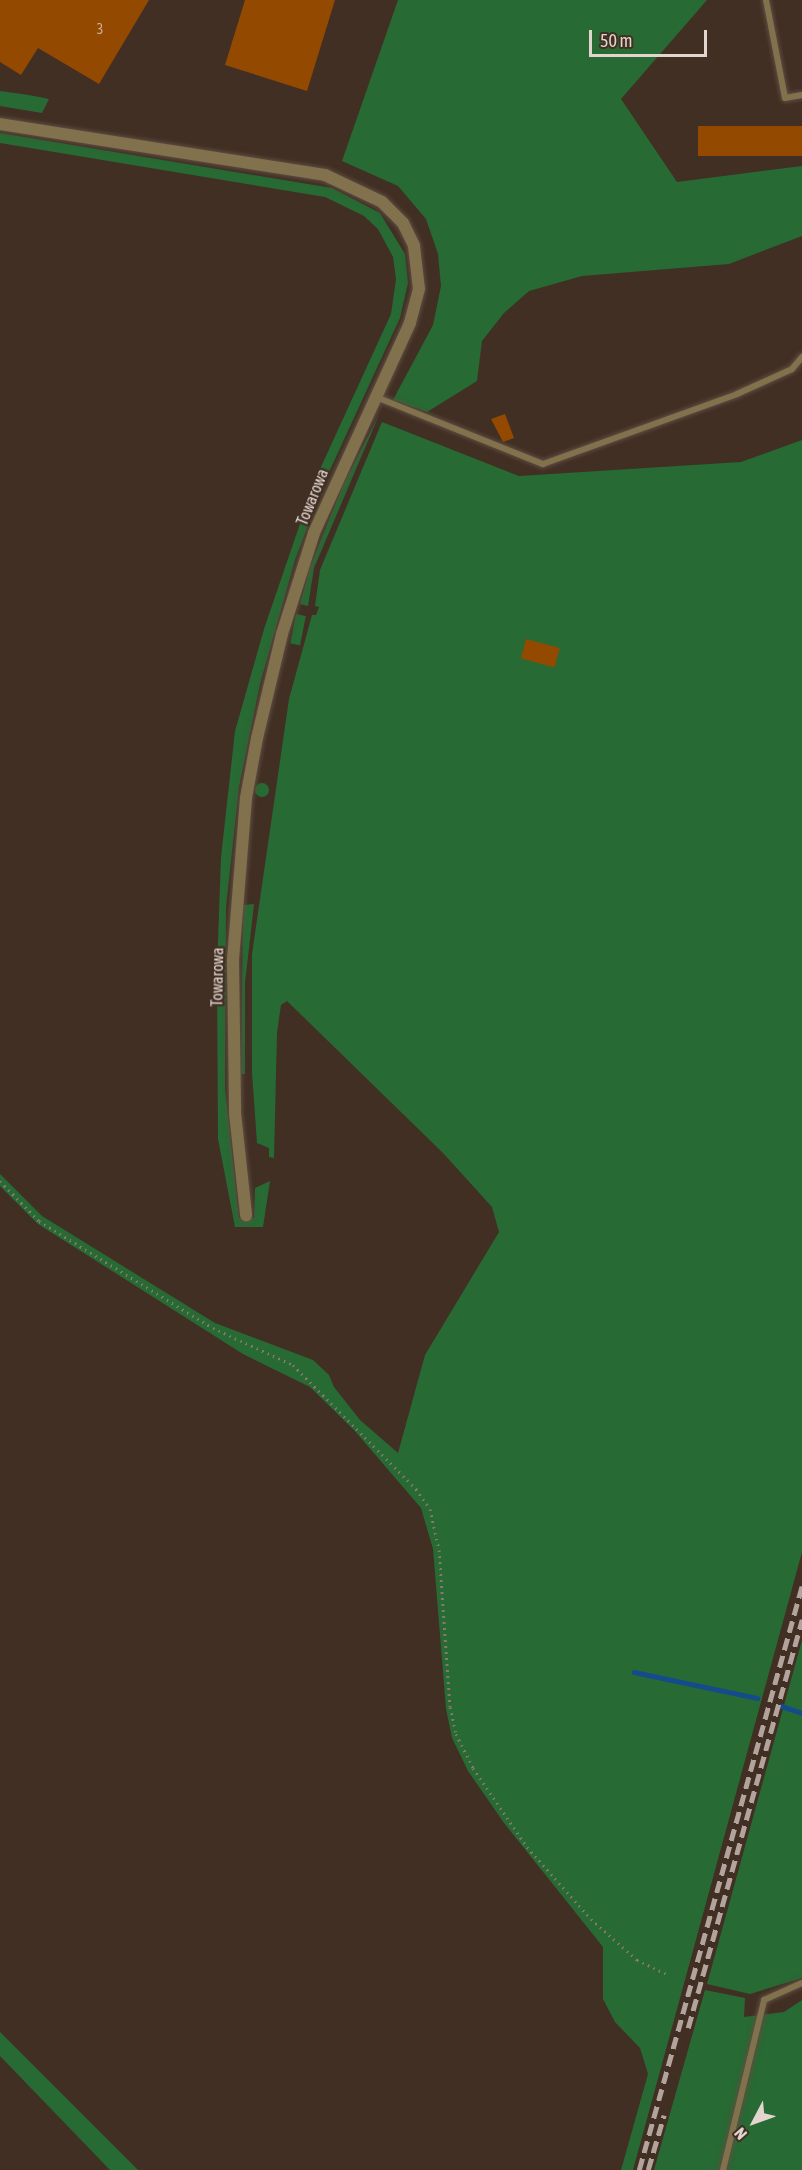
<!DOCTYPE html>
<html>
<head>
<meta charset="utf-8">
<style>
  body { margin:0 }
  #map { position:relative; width:802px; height:2170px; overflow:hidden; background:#412f23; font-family:"Asap Condensed",sans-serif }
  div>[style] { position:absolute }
  .green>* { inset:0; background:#276a33; transform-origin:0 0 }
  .round { border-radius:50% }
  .stream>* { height:4.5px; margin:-2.25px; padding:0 2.25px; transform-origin:2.25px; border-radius:2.25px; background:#134b8d }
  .building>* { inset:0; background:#944900; transform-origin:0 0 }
  .path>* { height:3px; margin-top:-1.5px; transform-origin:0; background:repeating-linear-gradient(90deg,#87786e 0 1.5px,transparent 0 6px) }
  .roads { filter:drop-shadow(0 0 2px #5e4d42) drop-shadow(0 0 2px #5e4d42) }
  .service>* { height:6px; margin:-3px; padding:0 3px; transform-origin:3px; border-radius:3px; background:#81714d }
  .minor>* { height:12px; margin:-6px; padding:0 6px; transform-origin:6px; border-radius:6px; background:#81714d }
  .rail>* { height:4.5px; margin-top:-2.25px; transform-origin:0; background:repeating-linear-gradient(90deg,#b2a49c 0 12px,transparent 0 18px) }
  span { translate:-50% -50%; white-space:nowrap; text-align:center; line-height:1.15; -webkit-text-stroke:5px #412f23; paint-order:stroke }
  .number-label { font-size:14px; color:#ceb29a }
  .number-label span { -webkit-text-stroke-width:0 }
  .street-label { font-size:16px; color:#e1d5ce }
  .north { position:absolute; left:724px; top:2092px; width:60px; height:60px; -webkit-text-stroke:4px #412f23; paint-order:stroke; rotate:229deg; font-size:16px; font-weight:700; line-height:24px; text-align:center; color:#e1d5ce }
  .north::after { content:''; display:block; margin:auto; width:21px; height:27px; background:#e1d5ce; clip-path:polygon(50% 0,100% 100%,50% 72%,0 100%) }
  .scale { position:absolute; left:589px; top:30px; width:118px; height:27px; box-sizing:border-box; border:3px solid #e1d5ce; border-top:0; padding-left:8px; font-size:18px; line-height:21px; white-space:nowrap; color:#e1d5ce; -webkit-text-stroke:4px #412f23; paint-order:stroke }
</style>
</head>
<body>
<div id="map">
  <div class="green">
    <div style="clip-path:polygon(398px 0,707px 0,621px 99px,677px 182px,802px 166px,802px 236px,729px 264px,582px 276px,529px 291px,504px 313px,482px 341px,477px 381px,427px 412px,393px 400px,433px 325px,441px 286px,438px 254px,426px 219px,398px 186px,342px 161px)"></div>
    <div style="clip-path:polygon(0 91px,29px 95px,49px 99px,42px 113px,0 106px)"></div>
    <div style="clip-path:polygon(0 133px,332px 188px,380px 213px,405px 254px,408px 283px,400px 318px,324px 483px,295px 560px,260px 684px,239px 787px,226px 907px,225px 1088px,239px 1218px,254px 1218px,255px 1188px,270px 1181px,263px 1227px,235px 1227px,218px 1139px,217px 970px,221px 857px,235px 731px,264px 629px,315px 480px,391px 314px,396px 279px,393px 257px,378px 229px,364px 216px,325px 197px,0 143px)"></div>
    <div style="clip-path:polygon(379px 415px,314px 568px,308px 606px,300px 604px,310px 567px,343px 485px)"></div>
    <div style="clip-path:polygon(382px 422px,519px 476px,741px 462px,802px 440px,802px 1552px,633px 2170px,621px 2170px,648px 2074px,640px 2048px,615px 2022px,603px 1999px,603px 1947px,504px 1823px,468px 1771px,452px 1738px,446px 1709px,433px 1549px,421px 1508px,354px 1430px,310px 1387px,243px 1354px,38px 1224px,0 1186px,0 1174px,42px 1216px,215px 1323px,313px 1360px,329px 1375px,334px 1387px,360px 1420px,398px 1453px,425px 1355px,499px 1232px,492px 1207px,443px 1153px,287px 1001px,281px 1005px,277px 1033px,274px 1158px,269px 1157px,269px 1148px,257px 1143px,252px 1073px,252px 954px,289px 699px,312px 615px,316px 615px,319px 607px,315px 606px,320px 570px)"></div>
    <div style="left:296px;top:614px;width:10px;height:30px;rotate:11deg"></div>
    <div class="round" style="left:255px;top:783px;width:14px;height:14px"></div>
    <div style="clip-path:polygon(254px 904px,245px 983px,245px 1074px,241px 1074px,243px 905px)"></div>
    <div style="clip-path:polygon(802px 1640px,802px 1978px,750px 1994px,707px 1984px)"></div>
    <div style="clip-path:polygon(705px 1990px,745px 1998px,744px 2017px,784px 2012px,802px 2000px,802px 2170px,654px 2170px)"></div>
    <div style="clip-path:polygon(0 2032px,138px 2170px,110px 2170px,0 2056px)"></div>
  </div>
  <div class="stream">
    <div style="left:634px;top:1672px;width:126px;rotate:11.9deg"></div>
    <div style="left:781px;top:1706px;width:22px;rotate:18deg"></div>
  </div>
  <div class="building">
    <div style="clip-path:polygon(0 0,149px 0,99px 84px,38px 48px,21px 75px,0 62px)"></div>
    <div style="clip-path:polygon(245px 0,335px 0,307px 91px,225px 65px)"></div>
    <div style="left:802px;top:126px;width:30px;height:104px;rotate:90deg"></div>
    <div style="clip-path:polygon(505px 414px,514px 438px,503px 442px,491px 419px)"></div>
    <div style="left:526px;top:639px;width:35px;height:20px;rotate:15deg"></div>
  </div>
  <div class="path">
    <div style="left:0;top:1181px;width:56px;rotate:45.7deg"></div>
    <div style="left:39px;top:1221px;width:204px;rotate:31.6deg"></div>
    <div style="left:213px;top:1328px;width:88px;rotate:24.8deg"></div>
    <div style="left:293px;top:1365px;width:175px;rotate:45.2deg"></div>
    <div style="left:416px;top:1489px;width:24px;rotate:55deg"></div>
    <div style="left:430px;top:1509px;width:42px;rotate:77.6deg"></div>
    <div style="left:439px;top:1550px;width:157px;rotate:86deg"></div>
    <div style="left:450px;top:1707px;width:28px;rotate:77deg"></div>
    <div style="left:456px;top:1734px;width:38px;rotate:63deg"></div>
    <div style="left:473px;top:1768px;width:96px;rotate:55.6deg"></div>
    <div style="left:527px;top:1847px;width:96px;rotate:48.4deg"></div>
    <div style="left:591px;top:1919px;width:62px;rotate:41.7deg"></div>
    <div style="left:637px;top:1960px;width:35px;rotate:25deg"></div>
  </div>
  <div class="roads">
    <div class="service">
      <div style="left:766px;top:0;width:100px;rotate:79deg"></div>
      <div style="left:785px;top:98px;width:17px;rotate:-10deg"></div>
      <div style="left:376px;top:397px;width:180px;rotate:21.9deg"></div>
      <div style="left:543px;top:464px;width:206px;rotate:-19.8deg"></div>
      <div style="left:737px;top:394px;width:60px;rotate:-24.4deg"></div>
      <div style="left:792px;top:369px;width:16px;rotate:-50deg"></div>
      <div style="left:723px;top:2170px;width:175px;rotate:-76.4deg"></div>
      <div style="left:764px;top:2000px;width:42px;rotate:-24.1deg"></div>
    </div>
    <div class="minor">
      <div style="left:0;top:124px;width:329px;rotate:8.9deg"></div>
      <div style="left:325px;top:175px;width:63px;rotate:25.3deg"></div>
      <div style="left:382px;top:202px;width:30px;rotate:45deg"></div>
      <div style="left:403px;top:223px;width:25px;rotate:64deg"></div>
      <div style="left:414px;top:246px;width:43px;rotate:83.4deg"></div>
      <div style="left:419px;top:289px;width:35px;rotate:105deg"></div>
      <div style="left:410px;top:323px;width:231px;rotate:114.6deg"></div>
      <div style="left:314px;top:533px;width:106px;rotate:107.6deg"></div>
      <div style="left:282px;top:634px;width:107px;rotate:103.5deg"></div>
      <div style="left:257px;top:738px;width:61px;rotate:100.4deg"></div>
      <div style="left:246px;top:798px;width:164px;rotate:94.6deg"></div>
      <div style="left:233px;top:961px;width:152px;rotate:89.2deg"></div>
      <div style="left:235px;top:1113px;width:103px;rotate:83.8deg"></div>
    </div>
  </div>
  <div class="rail">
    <div style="left:688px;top:2028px;width:424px;rotate:-74.4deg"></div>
    <div style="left:639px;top:2170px;width:606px;rotate:-74.41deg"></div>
    <div style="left:648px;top:2170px;width:57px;rotate:-73.8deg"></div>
  </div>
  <div class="number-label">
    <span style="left:100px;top:29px">3</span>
  </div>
  <div class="street-label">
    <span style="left:312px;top:497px;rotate:-68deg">Towarowa</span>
    <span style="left:217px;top:977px;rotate:-89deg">Towarowa</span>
  </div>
  <div class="north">N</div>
  <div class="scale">50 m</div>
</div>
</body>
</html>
